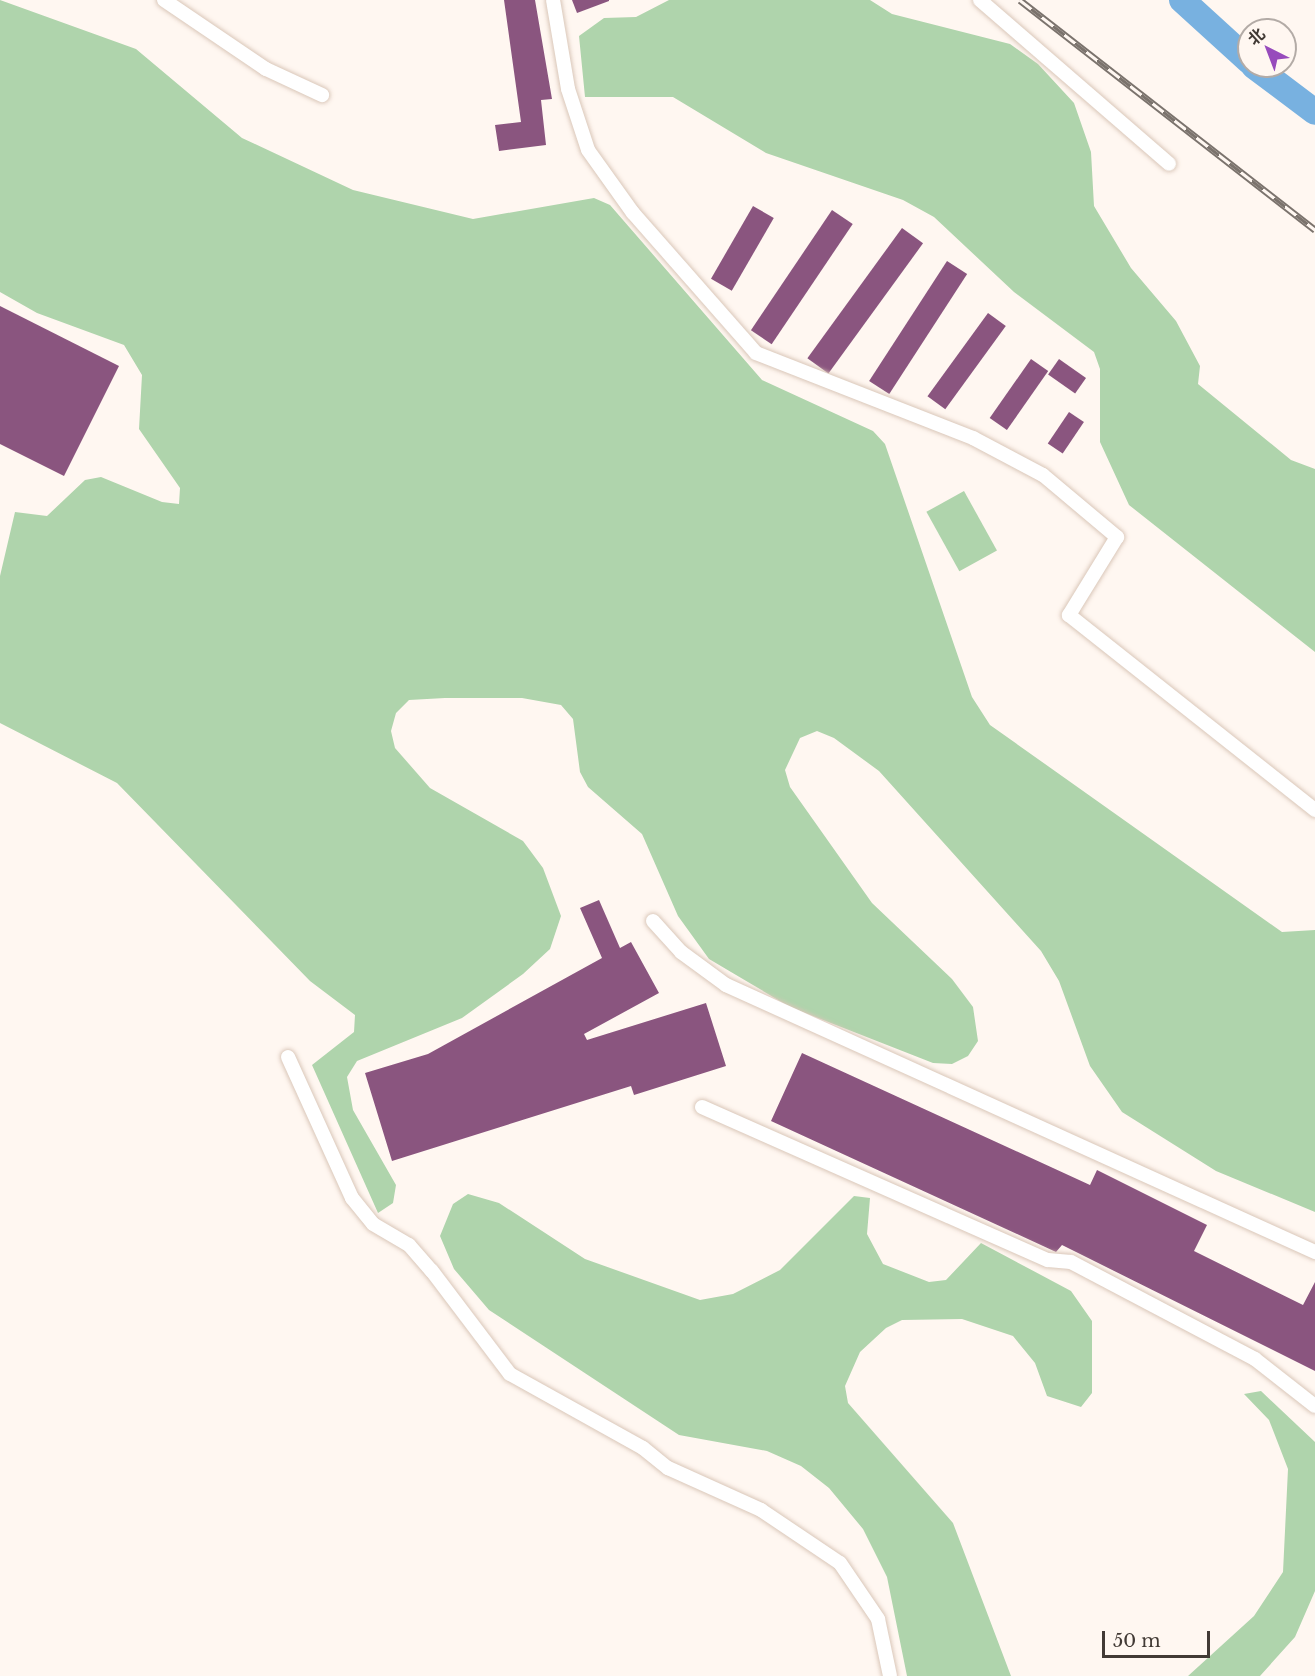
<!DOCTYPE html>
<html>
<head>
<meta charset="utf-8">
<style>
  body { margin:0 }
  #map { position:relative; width:1315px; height:1676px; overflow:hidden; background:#fff7f1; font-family:"Libre Baskerville","Noto Sans SC",serif }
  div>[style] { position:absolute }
  .green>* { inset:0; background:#afd4ac; transform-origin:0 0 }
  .river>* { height:26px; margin:-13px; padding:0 13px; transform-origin:13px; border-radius:13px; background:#78b1e0 }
  .building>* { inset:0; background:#8a557f; transform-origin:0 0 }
  .roads { filter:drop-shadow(0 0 2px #dac7b9) drop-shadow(0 0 2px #dac7b9) }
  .street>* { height:14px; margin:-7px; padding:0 7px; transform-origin:7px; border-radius:7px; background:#fff }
  .rail>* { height:7px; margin-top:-3.5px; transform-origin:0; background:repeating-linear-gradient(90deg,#fff7f1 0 14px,#7b736d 0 28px); box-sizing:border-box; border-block:2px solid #7b736d }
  span { translate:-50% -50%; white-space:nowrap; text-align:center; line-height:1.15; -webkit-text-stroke:6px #fff7f1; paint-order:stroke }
  .north { position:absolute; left:1237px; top:18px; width:60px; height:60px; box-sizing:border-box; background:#fff7f1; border:2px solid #b3aba6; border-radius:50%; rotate:318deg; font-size:16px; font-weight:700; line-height:24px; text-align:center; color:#423a35 }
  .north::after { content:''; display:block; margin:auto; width:21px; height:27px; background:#974bbc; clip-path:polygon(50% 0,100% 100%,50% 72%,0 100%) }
  .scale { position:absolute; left:1102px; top:1631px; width:108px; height:27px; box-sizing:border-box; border:3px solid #423a35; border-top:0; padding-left:8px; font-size:18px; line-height:21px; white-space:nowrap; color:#423a35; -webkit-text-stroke:4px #fff7f1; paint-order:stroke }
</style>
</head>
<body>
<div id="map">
  <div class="green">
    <div style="clip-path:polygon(0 0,136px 49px,242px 138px,353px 190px,473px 219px,594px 198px,610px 205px,762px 380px,873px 431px,885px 444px,972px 697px,990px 725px,1282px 932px,1315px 930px,1315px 1212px,1216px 1171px,1122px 1112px,1090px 1066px,1059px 981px,1041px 951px,879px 771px,834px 738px,817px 731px,800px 738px,785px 770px,790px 787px,872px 903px,952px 979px,973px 1007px,978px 1041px,968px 1056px,952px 1064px,933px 1063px,790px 1007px,709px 959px,678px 916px,642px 834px,588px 787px,580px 772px,573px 719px,561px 705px,522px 698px,445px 698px,409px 700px,396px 713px,391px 731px,395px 748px,430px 788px,523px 841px,543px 868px,561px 916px,550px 949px,523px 974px,462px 1018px,357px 1061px,347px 1077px,353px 1110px,396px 1185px,393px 1203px,378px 1213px,312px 1065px,354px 1032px,355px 1015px,310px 981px,117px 783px,0 723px,0 576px,15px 512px,47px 516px,85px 480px,101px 477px,162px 502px,179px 504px,180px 488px,139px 429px,142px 375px,124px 345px,37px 313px,0 292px)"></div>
    <div style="clip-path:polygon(669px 0,870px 0,892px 14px,1010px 44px,1038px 64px,1074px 103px,1091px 152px,1094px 206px,1131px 268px,1176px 321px,1200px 366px,1198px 384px,1291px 460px,1315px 469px,1315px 652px,1129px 505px,1100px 442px,1100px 369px,1094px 352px,1014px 292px,934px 217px,903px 200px,766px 153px,673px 97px,585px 97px,579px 36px,604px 18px,636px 17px)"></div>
    <div style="left:964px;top:491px;width:68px;height:43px;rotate:61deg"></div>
    <div style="clip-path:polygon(468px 1194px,499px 1203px,585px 1259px,700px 1300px,733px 1294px,780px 1270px,854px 1196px,870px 1198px,867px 1234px,883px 1264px,929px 1282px,946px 1280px,981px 1243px,1071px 1291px,1092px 1321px,1092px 1393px,1081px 1407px,1047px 1396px,1035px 1363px,1013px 1336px,962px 1319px,902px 1320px,886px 1328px,860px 1352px,845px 1386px,848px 1403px,953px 1523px,1011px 1676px,907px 1676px,887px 1577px,863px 1529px,829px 1488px,801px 1466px,767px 1451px,679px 1435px,489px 1310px,454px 1269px,440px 1236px,453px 1204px)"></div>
    <div style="clip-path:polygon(1261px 1391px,1315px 1442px,1315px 1591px,1295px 1637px,1260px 1676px,1188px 1676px,1254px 1616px,1283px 1572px,1288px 1469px,1269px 1420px,1244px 1394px)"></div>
  </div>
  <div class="river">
    <div style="left:1182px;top:0;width:91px;rotate:42.3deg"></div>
    <div style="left:1254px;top:66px;width:76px;rotate:37deg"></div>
  </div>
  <div class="building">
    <div style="clip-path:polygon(504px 0,535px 0,552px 99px,541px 100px,546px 145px,499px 151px,495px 125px,521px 122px)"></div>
    <div style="clip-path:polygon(572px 0,609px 0,609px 1px,577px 13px)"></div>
    <div style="left:753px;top:206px;width:24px;height:84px;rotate:30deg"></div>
    <div style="left:832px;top:210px;width:25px;height:145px;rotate:34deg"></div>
    <div style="left:902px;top:228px;width:26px;height:161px;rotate:36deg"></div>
    <div style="left:947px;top:261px;width:24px;height:143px;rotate:33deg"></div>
    <div style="clip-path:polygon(0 306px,119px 366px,64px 476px,0 444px)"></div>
    <div style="left:988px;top:313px;width:22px;height:103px;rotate:36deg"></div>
    <div style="left:1031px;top:359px;width:21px;height:72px;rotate:35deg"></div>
    <div style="left:1059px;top:359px;width:33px;height:19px;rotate:35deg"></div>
    <div style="left:1069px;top:412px;width:18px;height:38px;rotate:34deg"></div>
    <div style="clip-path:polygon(599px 900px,620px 948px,631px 942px,659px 993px,584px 1034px,587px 1040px,706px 1003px,726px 1066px,634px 1095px,631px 1086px,392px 1161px,365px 1073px,428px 1054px,602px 958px,580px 908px)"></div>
    <div style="clip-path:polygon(802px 1053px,1090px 1185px,1097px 1170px,1207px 1225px,1194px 1251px,1303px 1305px,1315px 1282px,1315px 1371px,1062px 1245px,1056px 1252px,771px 1121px)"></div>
  </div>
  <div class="roads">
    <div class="street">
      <div style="left:164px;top:0;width:123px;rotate:34.1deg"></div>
      <div style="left:266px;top:69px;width:62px;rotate:24.9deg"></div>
      <div style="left:553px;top:0;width:90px;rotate:80.4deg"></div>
      <div style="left:568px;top:89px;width:64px;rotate:71.8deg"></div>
      <div style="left:588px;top:150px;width:77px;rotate:54.5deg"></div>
      <div style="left:633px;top:213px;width:186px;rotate:48.7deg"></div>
      <div style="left:756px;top:353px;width:233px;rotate:21.4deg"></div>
      <div style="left:973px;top:438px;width:79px;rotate:27.9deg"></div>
      <div style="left:1043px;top:475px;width:97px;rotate:40deg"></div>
      <div style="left:1117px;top:537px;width:92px;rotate:121.6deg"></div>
      <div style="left:1069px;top:615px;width:314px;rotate:38.4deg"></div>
      <div style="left:980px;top:0;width:250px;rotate:40.9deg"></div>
      <div style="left:653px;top:921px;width:42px;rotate:47.9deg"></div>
      <div style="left:681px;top:952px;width:56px;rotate:36.3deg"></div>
      <div style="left:726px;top:985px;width:647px;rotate:24.39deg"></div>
      <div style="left:288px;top:1057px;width:155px;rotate:65.6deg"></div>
      <div style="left:352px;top:1198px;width:33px;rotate:51deg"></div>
      <div style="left:373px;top:1224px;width:42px;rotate:30.3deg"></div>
      <div style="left:409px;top:1245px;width:35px;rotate:49deg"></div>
      <div style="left:432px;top:1271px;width:129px;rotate:52.9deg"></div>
      <div style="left:510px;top:1374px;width:152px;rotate:29.1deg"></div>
      <div style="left:643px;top:1448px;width:32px;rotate:39deg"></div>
      <div style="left:668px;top:1468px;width:102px;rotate:24.3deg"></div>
      <div style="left:761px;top:1510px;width:95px;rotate:33.9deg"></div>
      <div style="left:840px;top:1563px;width:68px;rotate:55.8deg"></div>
      <div style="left:878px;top:1619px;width:58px;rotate:78.1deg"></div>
      <div style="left:702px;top:1107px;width:378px;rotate:23.9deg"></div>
      <div style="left:1048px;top:1260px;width:23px;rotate:5deg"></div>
      <div style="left:1071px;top:1262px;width:208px;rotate:27.8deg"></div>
      <div style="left:1255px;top:1359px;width:76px;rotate:38.1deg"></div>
    </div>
  </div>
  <div class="rail">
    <div style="left:1020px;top:0;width:374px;rotate:37.9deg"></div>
  </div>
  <div class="north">北</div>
  <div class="scale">50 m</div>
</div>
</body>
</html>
